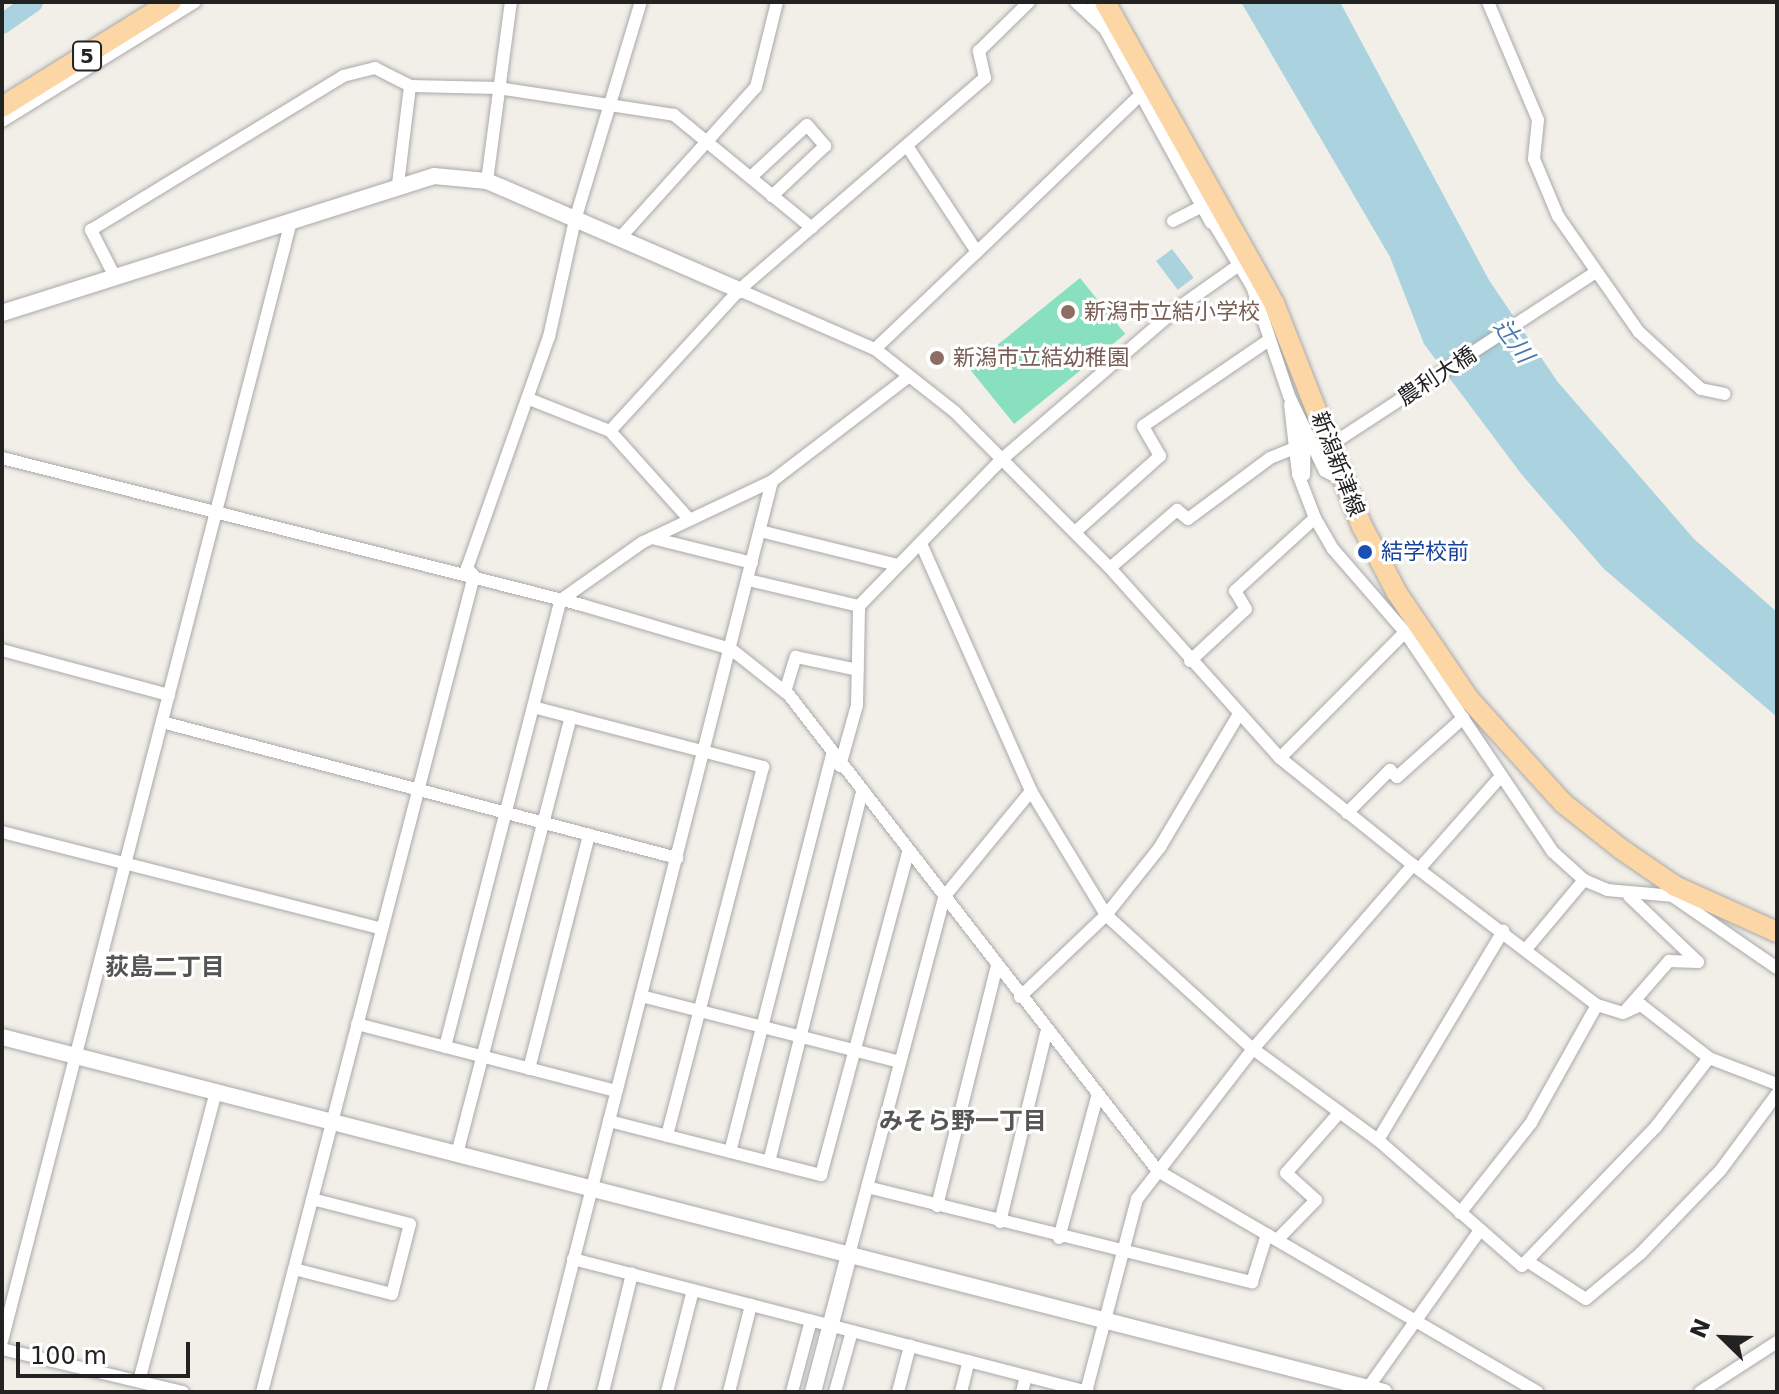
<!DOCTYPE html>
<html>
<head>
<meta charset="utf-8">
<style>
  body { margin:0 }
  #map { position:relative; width:1779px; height:1394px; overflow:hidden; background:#f2efe9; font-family:"DejaVu Sans","Noto Sans JP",sans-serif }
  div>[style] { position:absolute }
  .pitch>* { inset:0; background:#88e0be; transform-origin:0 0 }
  .water>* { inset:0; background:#aad3df; transform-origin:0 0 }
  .river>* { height:20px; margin:-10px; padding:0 10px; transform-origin:10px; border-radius:10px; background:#aad3df }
  .roads { filter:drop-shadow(0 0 2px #a9a9a9) drop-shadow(0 0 2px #a9a9a9) }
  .minor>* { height:12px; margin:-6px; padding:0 6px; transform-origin:6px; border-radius:6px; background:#fff }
  .tertiary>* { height:16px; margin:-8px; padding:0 8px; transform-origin:8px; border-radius:8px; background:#fff }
  .primary>* { height:20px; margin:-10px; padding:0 10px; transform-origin:10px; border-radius:10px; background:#fcd6a4 }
  .dots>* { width:22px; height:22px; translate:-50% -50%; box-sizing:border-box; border:4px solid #fff; border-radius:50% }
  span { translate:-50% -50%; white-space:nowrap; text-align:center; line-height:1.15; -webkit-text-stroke:6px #fff; paint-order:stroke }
  .shield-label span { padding:2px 6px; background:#fff; border:2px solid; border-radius:6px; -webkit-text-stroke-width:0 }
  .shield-label { font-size:20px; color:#222; font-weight:700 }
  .education-label { font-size:22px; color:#785e54 }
  .left { translate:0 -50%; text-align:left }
  .street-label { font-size:22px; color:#222 }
  .transit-label { font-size:22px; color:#164399 }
  .water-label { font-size:24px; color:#4a7aab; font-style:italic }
  .neighbourhood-label { font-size:24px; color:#555; font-weight:700 }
  .frame { position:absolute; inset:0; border:4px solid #222; pointer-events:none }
  .north { position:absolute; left:1683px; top:1298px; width:80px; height:80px; -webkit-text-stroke:6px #fff; paint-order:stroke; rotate:293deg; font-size:22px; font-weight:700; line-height:32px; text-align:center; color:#222 }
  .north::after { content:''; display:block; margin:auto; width:28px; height:36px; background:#222; clip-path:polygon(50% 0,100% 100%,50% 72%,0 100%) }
  .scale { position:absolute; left:16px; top:1342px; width:174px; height:36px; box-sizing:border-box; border:4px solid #222; border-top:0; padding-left:10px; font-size:24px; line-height:28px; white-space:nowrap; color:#222; -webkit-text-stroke:6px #fff; paint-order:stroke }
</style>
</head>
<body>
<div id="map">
  <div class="pitch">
    <div style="left:1080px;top:278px;width:72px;height:143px;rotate:51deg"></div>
  </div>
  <div class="water">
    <div style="clip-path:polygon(1241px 2px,1340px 2px,1489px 280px,1557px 381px,1694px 539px,1777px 612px,1777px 717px,1604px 569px,1522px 475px,1424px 344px,1390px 257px)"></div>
    <div style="left:1172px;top:249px;width:36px;height:20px;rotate:53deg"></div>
  </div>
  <div class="river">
    <div style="left:2px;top:24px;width:38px;rotate:-35deg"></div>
  </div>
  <div class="roads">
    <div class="minor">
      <div style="left:1076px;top:2px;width:40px;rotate:43deg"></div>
      <div style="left:1105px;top:29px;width:221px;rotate:61.3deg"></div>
      <div style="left:1093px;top:2px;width:23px;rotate:67deg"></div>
      <div style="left:1488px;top:2px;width:128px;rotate:67deg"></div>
      <div style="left:1538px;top:120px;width:39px;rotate:96deg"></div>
      <div style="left:1534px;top:159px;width:62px;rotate:67.2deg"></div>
      <div style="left:1558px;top:216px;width:141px;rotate:55.1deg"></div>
      <div style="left:1639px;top:332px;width:84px;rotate:42.6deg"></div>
      <div style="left:1701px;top:389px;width:24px;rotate:12deg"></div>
      <div style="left:2px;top:121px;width:227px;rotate:-31.7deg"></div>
      <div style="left:751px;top:177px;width:76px;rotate:-42.9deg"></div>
      <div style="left:807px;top:125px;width:28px;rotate:49deg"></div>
      <div style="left:825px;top:146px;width:73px;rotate:136.7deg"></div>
      <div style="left:487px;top:181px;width:181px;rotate:-82.4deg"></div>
      <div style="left:398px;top:184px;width:99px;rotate:-83deg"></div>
      <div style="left:1173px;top:221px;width:30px;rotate:-27deg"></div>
      <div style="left:619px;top:239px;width:205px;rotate:-48deg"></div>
      <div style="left:756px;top:87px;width:88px;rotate:-76.1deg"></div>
      <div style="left:977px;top:252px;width:231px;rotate:-43.9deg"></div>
      <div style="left:1235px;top:258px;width:33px;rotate:59deg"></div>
      <div style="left:1252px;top:286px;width:116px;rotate:71.4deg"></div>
      <div style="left:1289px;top:396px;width:83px;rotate:64.4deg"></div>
      <div style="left:1325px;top:471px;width:17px;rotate:28deg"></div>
      <div style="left:114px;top:275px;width:51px;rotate:-117.1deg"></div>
      <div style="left:91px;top:230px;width:295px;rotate:-31.4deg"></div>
      <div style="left:343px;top:76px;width:33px;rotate:-14deg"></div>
      <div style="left:375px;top:68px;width:39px;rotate:27deg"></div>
      <div style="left:410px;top:86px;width:88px;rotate:1.3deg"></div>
      <div style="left:498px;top:88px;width:178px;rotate:8.7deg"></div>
      <div style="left:674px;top:115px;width:178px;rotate:39.3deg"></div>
      <div style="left:739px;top:290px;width:148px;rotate:23.5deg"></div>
      <div style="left:875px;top:349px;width:102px;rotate:38.2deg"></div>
      <div style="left:955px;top:412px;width:220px;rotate:45.2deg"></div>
      <div style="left:1110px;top:568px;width:255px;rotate:48.2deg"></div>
      <div style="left:1280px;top:758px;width:171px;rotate:38.8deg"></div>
      <div style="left:1413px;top:865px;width:231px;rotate:37.3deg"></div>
      <div style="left:1597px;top:1005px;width:27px;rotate:17deg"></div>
      <div style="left:1623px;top:1013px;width:20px;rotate:-24deg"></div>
      <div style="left:1641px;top:1005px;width:86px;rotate:37.9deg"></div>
      <div style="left:1709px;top:1058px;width:73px;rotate:20.9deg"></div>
      <div style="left:875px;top:349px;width:141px;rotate:-43.6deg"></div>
      <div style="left:977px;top:252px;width:127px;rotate:-123.4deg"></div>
      <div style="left:529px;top:399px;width:87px;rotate:21.6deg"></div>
      <div style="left:610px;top:431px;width:118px;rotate:48.1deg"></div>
      <div style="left:610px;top:431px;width:191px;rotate:-47.5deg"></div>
      <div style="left:739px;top:290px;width:325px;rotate:-40.8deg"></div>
      <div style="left:985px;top:78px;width:28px;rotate:-103deg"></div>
      <div style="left:979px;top:51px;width:70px;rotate:-44.4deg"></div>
      <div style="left:1329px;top:446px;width:315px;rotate:-33.1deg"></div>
      <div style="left:2px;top:458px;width:598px;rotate:14.22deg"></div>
      <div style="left:582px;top:605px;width:155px;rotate:16.5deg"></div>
      <div style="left:731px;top:649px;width:74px;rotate:38.4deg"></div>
      <div style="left:789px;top:695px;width:602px;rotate:52.22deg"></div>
      <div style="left:1158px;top:1171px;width:439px;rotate:30.2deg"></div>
      <div style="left:1304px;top:475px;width:46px;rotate:-88.8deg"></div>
      <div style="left:1315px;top:518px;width:36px;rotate:60deg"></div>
      <div style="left:1333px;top:549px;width:110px;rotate:49.1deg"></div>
      <div style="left:1405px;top:632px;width:265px;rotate:56.1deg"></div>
      <div style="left:1553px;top:852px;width:42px;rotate:42.1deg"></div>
      <div style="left:1584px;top:880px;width:25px;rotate:23deg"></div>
      <div style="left:1607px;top:890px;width:78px;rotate:5.1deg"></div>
      <div style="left:760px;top:531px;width:141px;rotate:13.9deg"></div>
      <div style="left:1075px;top:532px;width:114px;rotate:-41.8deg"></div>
      <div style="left:1160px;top:456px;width:34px;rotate:-120deg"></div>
      <div style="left:1143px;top:426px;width:153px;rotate:-34.3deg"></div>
      <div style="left:652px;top:538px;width:103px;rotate:14deg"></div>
      <div style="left:922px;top:546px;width:268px;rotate:66deg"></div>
      <div style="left:1031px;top:791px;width:145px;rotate:58.8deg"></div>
      <div style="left:1106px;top:915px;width:199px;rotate:42.4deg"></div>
      <div style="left:1253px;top:1049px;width:155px;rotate:36.1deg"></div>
      <div style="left:1378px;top:1140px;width:191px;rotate:41.2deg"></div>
      <div style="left:1522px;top:1266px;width:192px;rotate:-46.1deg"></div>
      <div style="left:1655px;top:1128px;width:88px;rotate:-52.4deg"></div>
      <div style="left:1110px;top:568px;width:89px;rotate:-40.9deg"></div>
      <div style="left:1177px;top:510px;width:14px;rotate:39deg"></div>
      <div style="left:1188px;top:519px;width:102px;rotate:-36.6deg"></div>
      <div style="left:1270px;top:458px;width:27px;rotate:-22deg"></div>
      <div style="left:748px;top:580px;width:114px;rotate:13.2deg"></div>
      <div style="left:2px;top:650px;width:173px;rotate:15.1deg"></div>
      <div style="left:1190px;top:661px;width:76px;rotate:-42.9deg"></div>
      <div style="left:1246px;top:609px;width:21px;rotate:-121deg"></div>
      <div style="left:1235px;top:591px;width:108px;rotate:-42.4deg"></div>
      <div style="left:1315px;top:518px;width:47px;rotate:-111.1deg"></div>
      <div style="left:1298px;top:474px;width:70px;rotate:-96.5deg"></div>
      <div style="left:785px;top:692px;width:37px;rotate:-73deg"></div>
      <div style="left:796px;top:657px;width:63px;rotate:11.8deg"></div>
      <div style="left:533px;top:707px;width:238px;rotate:14.6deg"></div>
      <div style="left:763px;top:767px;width:381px;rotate:104.6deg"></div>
      <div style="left:162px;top:722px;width:533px;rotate:14.79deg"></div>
      <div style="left:1280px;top:758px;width:177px;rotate:-45.2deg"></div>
      <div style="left:840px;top:766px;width:63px;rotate:-74.4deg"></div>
      <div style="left:857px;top:705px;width:99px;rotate:-88.8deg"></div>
      <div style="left:859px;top:606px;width:204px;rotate:-45.8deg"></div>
      <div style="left:1001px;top:460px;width:233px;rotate:-40.7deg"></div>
      <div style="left:1178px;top:308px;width:75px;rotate:-35.2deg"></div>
      <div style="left:1239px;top:265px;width:54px;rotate:-121.3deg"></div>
      <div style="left:1211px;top:219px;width:16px;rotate:-75deg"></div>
      <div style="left:1347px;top:813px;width:61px;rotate:-45deg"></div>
      <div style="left:1390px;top:770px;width:10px;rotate:45deg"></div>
      <div style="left:1397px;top:777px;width:89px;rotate:-41.8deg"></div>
      <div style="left:2px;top:832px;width:392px;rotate:14.3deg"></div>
      <div style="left:1420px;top:868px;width:123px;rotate:-48.6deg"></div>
      <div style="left:1674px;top:897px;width:125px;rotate:34.6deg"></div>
      <div style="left:1527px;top:948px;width:89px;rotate:-50deg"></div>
      <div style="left:641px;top:996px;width:267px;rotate:14.3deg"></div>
      <div style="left:1020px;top:997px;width:119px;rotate:-43.6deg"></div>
      <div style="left:1106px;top:915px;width:87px;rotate:-51.5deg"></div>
      <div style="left:1160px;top:847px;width:155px;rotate:-59.3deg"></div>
      <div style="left:1627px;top:1009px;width:64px;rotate:-48.8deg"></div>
      <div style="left:1669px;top:961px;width:29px;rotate:2deg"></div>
      <div style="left:1698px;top:962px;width:95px;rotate:-136.3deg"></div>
      <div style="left:357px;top:1024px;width:268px;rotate:14.5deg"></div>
      <div style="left:445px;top:1047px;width:462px;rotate:-75.5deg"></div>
      <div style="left:561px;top:600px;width:100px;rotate:-35.3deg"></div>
      <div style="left:643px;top:542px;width:143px;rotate:-25.3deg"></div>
      <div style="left:772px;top:481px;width:171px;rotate:-37.4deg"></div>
      <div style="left:529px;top:1069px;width:242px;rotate:-75.6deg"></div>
      <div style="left:609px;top:1121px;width:219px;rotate:14.3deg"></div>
      <div style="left:821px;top:1175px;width:334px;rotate:-74.9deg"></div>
      <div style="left:1378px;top:1140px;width:244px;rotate:-59.1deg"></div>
      <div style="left:730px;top:1152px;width:411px;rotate:-75.6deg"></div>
      <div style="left:457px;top:1154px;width:452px;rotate:-75.4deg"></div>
      <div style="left:769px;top:1162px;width:378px;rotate:-75.9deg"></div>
      <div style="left:867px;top:1187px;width:397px;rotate:13.9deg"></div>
      <div style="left:1252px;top:1282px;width:50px;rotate:-72.6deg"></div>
      <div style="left:937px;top:1206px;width:244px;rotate:-76deg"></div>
      <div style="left:1460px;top:1213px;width:115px;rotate:-51.7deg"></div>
      <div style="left:1531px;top:1123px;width:135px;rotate:-60.8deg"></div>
      <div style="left:1000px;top:1222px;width:195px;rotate:-76.3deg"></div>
      <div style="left:1059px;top:1238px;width:146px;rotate:-74.9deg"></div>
      <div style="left:1277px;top:1240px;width:56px;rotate:-45.7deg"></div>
      <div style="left:1316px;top:1200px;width:40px;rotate:-138deg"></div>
      <div style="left:1286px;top:1173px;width:81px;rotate:-48.5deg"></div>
      <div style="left:849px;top:1255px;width:370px;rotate:-75.1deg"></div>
      <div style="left:944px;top:897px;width:137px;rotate:-50.6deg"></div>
      <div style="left:573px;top:1259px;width:532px;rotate:14.48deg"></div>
      <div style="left:1527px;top:1261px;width:70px;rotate:32.8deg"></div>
      <div style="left:1586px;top:1299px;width:70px;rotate:-39.8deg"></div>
      <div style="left:1640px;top:1254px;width:115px;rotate:-46.1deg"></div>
      <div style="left:1720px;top:1171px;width:96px;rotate:-53.5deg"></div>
      <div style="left:294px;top:1269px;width:101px;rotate:14.3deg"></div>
      <div style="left:392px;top:1294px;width:72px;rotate:-75.6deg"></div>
      <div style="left:410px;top:1224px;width:101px;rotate:-165.7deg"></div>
      <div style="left:2px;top:1341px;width:1157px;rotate:-75.53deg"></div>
      <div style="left:2px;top:1349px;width:186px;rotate:13.4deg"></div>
      <div style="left:139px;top:1381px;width:299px;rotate:-75.1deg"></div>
      <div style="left:262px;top:1392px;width:843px;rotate:-75.44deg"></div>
      <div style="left:474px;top:576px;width:11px;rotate:-131deg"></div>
      <div style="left:467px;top:568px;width:245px;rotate:-70.5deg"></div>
      <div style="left:549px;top:337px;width:120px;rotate:-77.5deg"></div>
      <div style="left:575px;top:220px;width:228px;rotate:-73.2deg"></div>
      <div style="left:540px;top:1392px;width:940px;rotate:-75.71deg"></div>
      <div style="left:603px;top:1392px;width:122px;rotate:-76.2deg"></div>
      <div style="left:667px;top:1392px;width:105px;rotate:-75.7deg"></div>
      <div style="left:729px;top:1392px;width:90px;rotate:-75.8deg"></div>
      <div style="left:792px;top:1392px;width:74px;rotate:-75.2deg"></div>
      <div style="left:835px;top:1392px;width:63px;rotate:-74.4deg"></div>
      <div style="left:898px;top:1392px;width:48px;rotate:-75.4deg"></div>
      <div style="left:961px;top:1392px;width:32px;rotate:-76deg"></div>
      <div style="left:1022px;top:1392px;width:16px;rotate:-76deg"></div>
      <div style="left:1086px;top:1392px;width:200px;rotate:-75.2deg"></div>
      <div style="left:1137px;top:1199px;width:190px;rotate:-52.3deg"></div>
      <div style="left:1253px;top:1049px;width:244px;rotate:-49deg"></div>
      <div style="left:1365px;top:1392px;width:199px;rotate:-54.6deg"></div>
      <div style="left:1700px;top:1392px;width:92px;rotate:-33deg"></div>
    </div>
    <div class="tertiary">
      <div style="left:2px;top:313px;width:453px;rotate:-17.6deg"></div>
      <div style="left:434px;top:176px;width:53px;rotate:5.4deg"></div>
      <div style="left:487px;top:181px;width:275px;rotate:23.4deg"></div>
      <div style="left:2px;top:1037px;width:1427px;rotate:14.41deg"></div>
      <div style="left:813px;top:1392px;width:142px;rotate:-75.3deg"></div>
    </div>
    <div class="primary">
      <div style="left:1105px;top:2px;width:345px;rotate:60.7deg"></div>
      <div style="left:1274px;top:303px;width:240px;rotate:68.5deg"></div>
      <div style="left:1362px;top:526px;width:76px;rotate:62.4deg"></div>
      <div style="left:1397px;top:593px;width:128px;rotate:55.8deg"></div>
      <div style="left:1469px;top:699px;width:140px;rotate:47.9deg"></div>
      <div style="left:1563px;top:803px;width:74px;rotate:38.4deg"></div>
      <div style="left:1621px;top:849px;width:65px;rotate:34.4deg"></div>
      <div style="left:1675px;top:886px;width:112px;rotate:24.3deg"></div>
      <div style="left:2px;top:107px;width:199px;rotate:-31.9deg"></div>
    </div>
  </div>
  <div class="dots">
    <div style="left:1068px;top:312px;background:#8d6e63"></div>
    <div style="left:937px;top:358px;background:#8d6e63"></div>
    <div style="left:1365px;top:552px;background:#1a4fb4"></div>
  </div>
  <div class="shield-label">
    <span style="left:87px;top:56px">5</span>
  </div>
  <div class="education-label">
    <span class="left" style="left:1084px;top:312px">新潟市立結小学校</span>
    <span class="left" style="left:953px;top:358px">新潟市立結幼稚園</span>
  </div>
  <div class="street-label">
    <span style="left:1437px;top:376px;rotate:-33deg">農利大橋</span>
    <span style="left:1338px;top:464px;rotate:69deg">新潟新津線</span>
  </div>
  <div class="transit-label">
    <span class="left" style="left:1381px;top:552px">結学校前</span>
  </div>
  <div class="water-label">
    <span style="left:1513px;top:341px;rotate:54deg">辻川</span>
  </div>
  <div class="neighbourhood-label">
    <span style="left:165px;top:968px">荻島二丁目</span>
    <span style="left:963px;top:1122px">みそら野一丁目</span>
  </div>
  <div class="frame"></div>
  <div class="north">N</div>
  <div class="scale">100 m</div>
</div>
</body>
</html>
